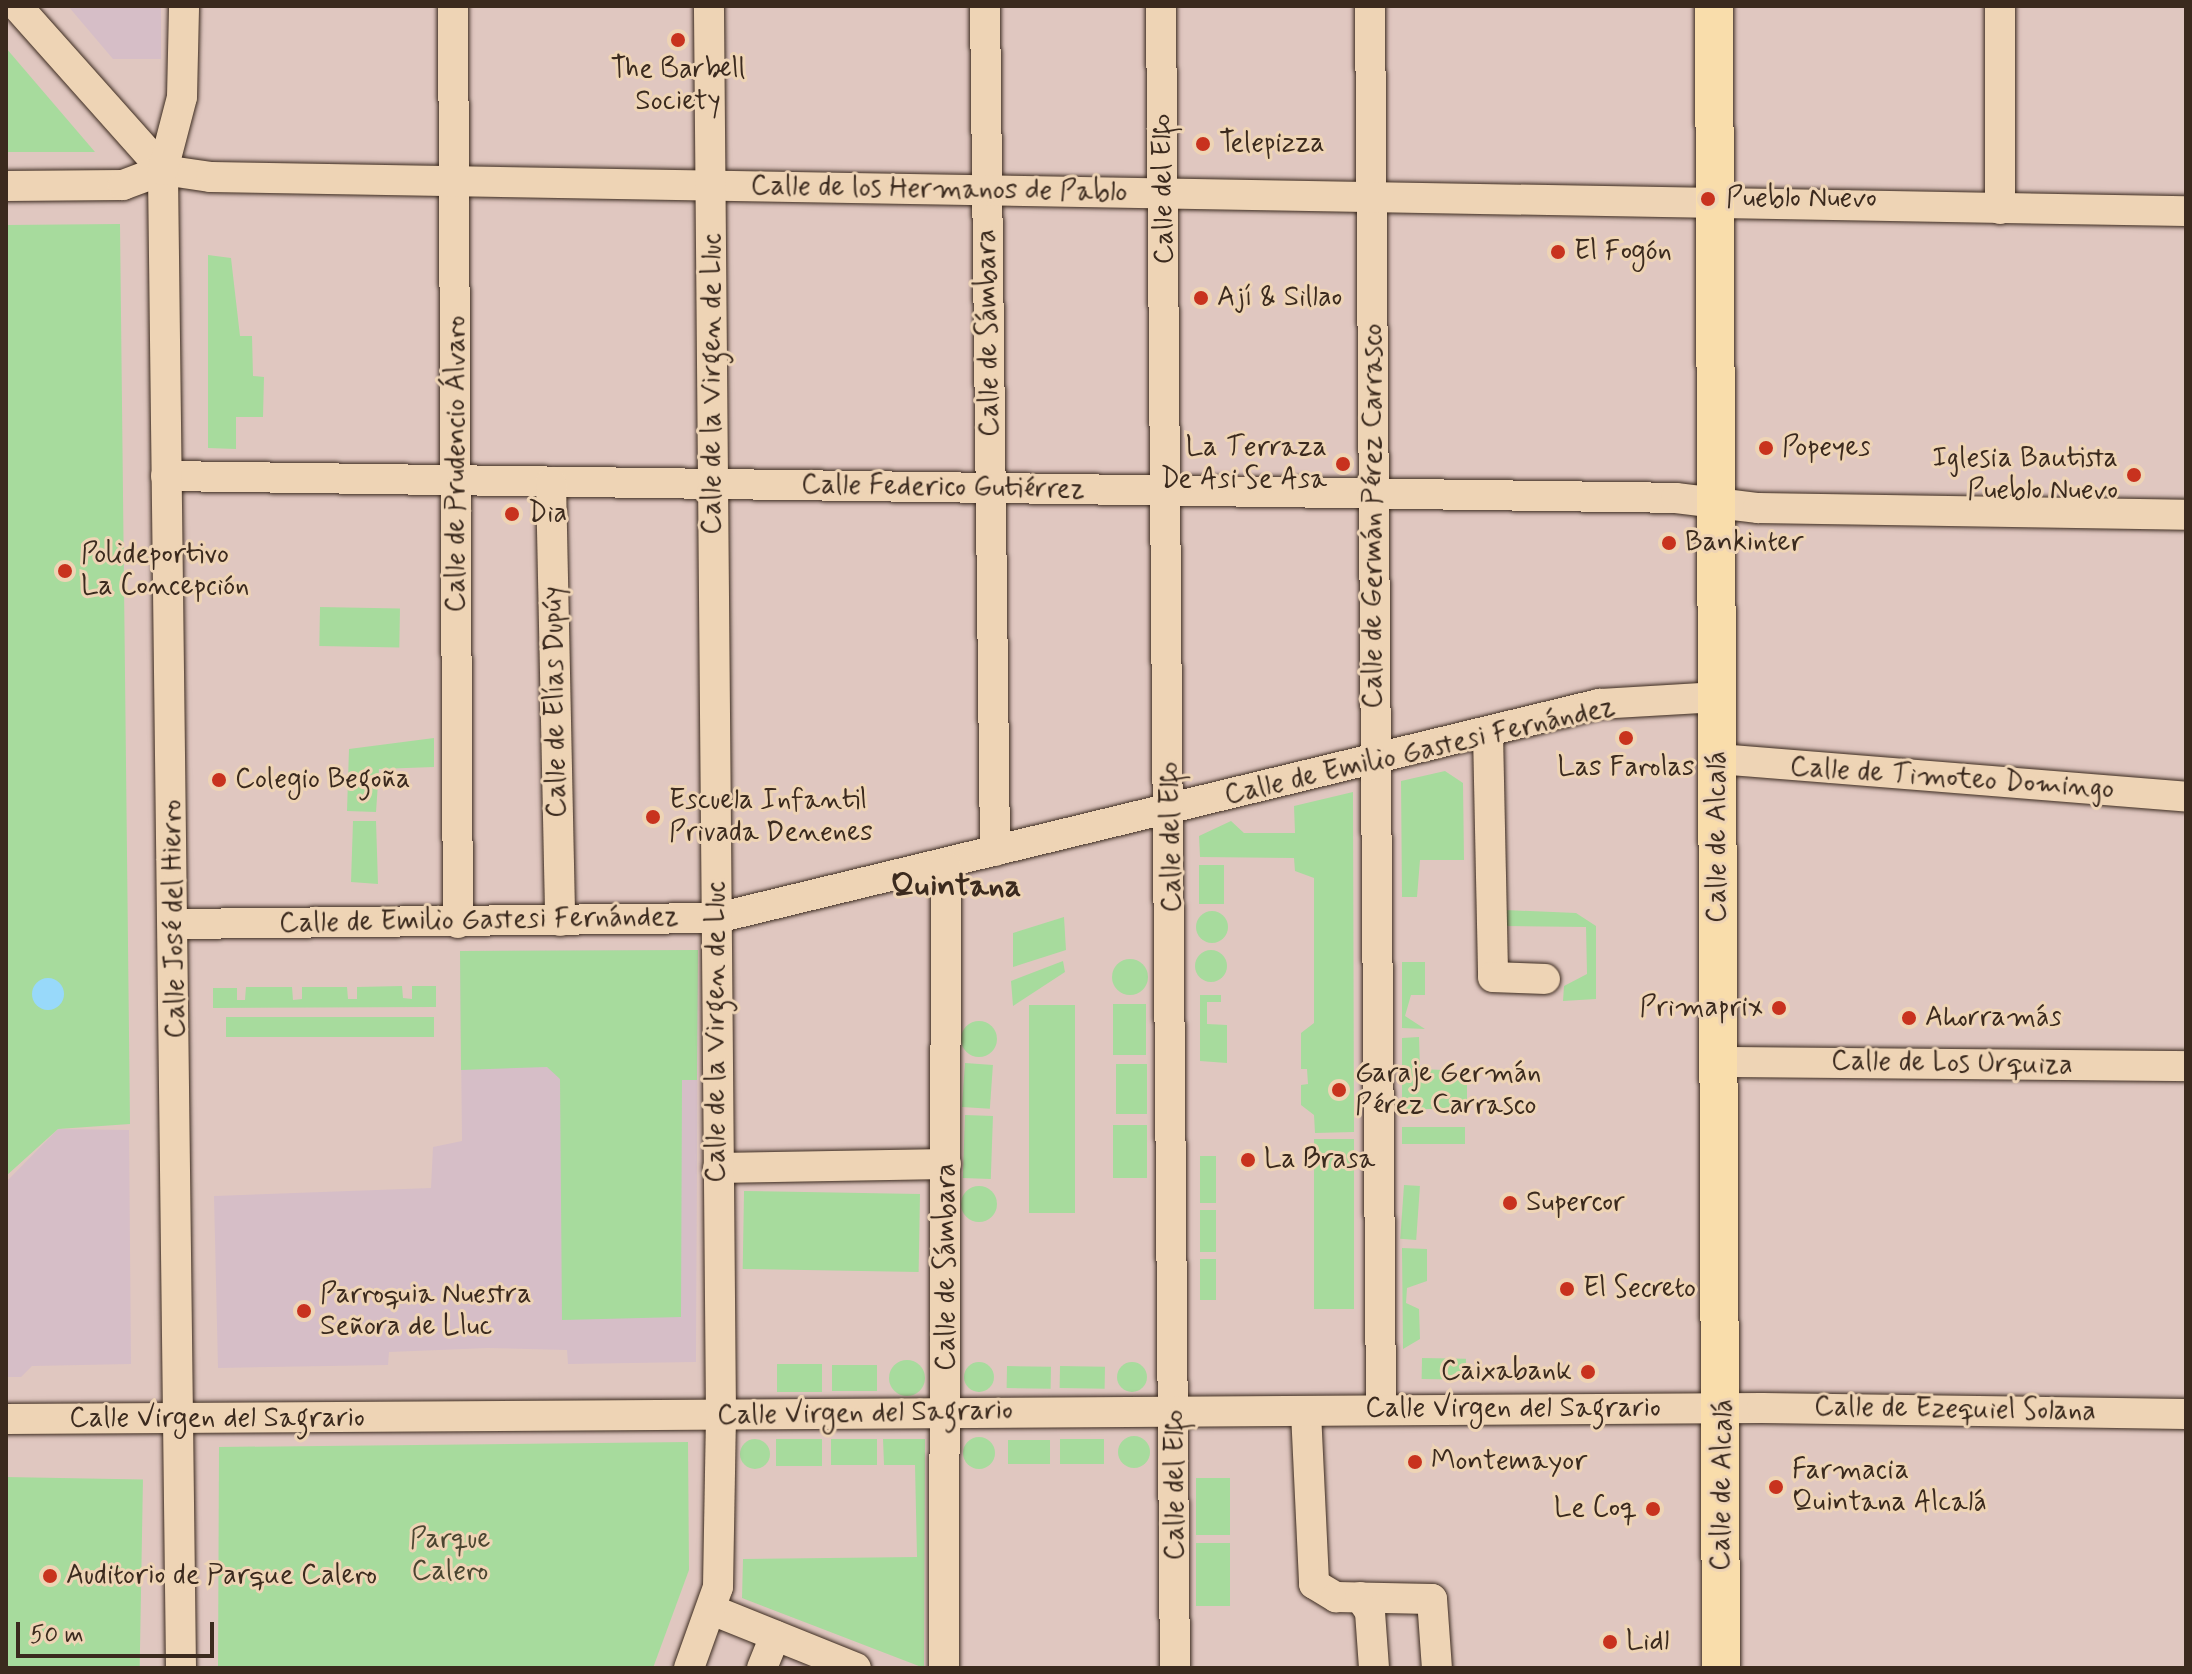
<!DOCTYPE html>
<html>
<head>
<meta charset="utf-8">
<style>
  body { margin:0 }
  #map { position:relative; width:2192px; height:1674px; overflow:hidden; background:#e0c7c0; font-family:Mynerve,sans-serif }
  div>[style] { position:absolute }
  .built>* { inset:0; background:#d6bec7 }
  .green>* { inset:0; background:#a7db9d; transform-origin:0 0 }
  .round { border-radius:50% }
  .water>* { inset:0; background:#98d9fa }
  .roads { filter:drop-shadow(0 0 2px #3b2a1e) drop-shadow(0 0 2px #3b2a1e) }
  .minor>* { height:30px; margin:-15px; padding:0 15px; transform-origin:15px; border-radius:15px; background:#eed4b5 }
  .major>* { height:38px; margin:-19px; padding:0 19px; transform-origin:19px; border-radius:19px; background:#f9ddab }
  .dots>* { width:22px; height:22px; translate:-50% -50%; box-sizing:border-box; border:4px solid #eed4b5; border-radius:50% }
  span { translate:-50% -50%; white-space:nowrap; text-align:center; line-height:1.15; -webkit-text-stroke:6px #eed4b5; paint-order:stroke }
  .poi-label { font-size:28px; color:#3b2a1e }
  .left { translate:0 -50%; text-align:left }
  .right { translate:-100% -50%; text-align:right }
  .street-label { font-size:28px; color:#3b2a1e }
  .park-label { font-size:28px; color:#4b4531 }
  .quarter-label { font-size:32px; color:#3b2a1e; font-weight:700 }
  .frame { position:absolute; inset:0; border:8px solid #3b2a1e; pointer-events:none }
  .scale { position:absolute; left:16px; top:1622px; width:198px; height:36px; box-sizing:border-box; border:4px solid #3b2a1e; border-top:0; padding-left:10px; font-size:24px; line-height:28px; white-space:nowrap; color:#3b2a1e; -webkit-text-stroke:6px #eed4b5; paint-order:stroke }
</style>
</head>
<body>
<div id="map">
  <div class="built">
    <div style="clip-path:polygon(68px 6px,161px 6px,161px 59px,113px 59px)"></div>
    <div style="clip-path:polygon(698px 950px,696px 1362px,568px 1364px,567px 1350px,488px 1348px,389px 1352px,388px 1365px,218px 1368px,214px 1196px,431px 1188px,433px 1147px,462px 1141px,460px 951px)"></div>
    <div style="clip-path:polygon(58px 1129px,129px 1130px,131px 1364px,32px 1366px,21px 1377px,6px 1377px,6px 1182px)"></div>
  </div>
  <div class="green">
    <div style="clip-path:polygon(6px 48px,95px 152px,6px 152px)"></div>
    <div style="clip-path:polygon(120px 224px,130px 1124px,58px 1129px,6px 1176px,6px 225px)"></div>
    <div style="clip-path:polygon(208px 255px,231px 258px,240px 336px,252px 336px,253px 376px,264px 377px,263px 417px,236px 417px,236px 449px,208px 448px)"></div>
    <div style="left:320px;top:607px;width:80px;height:39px;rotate:1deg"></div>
    <div style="clip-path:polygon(434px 738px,434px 767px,379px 769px,376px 812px,347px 811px,349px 749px)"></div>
    <div style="clip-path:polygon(1445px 771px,1463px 783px,1464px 860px,1420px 860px,1417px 897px,1402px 897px,1401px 781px)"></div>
    <div style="clip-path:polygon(1353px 792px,1354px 1132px,1315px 1133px,1314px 1115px,1301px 1105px,1301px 1085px,1308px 1084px,1307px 1069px,1301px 1069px,1301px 1033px,1314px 1023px,1314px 878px,1295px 871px,1294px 858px,1200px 857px,1199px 836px,1231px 821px,1244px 833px,1295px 833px,1294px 806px)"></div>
    <div style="clip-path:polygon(353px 821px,376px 821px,378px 884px,351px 882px)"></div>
    <div style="left:1224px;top:865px;width:39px;height:25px;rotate:90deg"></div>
    <div style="clip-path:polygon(1505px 910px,1576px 913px,1596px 926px,1596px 999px,1563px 1001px,1564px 986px,1587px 974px,1586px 927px,1505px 926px)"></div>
    <div class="round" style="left:1196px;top:911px;width:32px;height:32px"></div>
    <div style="clip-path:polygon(1064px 917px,1066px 950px,1013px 967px,1013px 933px)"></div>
    <div class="round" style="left:1195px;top:950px;width:32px;height:32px"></div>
    <div style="clip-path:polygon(698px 950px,697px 1080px,682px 1080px,681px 1317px,562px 1320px,560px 1079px,547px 1067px,461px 1070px,460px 951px)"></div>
    <div class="round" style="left:1112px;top:959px;width:36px;height:36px"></div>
    <div style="clip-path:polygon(1063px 961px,1065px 972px,1013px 1006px,1011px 981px)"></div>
    <div style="clip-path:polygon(1402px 962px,1425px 962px,1425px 995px,1411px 995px,1405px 1016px,1425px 1029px,1402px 1028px)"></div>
    <div style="clip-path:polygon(402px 986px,403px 998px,412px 999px,412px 986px,436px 986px,436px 1007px,213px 1008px,213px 988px,237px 988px,237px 1000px,245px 1000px,246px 987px,292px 987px,293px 1000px,302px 999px,302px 987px,347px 987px,348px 999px,357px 999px,357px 987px)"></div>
    <div style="clip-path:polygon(1200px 995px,1221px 995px,1221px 1002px,1207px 1002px,1207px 1024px,1227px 1025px,1227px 1063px,1200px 1061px)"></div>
    <div style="left:1113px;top:1004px;width:33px;height:51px"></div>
    <div style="left:1075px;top:1005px;width:208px;height:46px;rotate:90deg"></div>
    <div style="left:434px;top:1017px;width:20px;height:208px;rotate:90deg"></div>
    <div class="round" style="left:961px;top:1021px;width:36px;height:36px"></div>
    <div style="clip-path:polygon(1419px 1037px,1420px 1069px,1467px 1071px,1467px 1109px,1402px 1109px,1402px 1038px)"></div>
    <div style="left:965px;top:1063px;width:28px;height:44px;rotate:4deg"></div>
    <div style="left:1116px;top:1064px;width:31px;height:50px"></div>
    <div style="left:965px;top:1115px;width:28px;height:63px;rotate:2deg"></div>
    <div style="left:1113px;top:1125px;width:34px;height:53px"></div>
    <div style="left:1402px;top:1127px;width:63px;height:17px"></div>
    <div style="left:1314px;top:1139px;width:40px;height:170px"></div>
    <div style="left:1200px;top:1156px;width:16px;height:47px"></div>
    <div style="left:1404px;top:1185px;width:16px;height:54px;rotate:4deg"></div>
    <div class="round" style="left:961px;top:1186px;width:36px;height:36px"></div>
    <div style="left:920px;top:1194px;width:78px;height:176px;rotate:91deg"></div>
    <div style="left:1200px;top:1210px;width:16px;height:42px"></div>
    <div style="clip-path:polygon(1402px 1248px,1427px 1249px,1427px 1281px,1407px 1288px,1406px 1303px,1419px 1309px,1420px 1339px,1403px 1349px)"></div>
    <div style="left:1200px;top:1259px;width:16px;height:41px"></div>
    <div style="left:1422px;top:1358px;width:44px;height:21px;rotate:1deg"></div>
    <div class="round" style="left:889px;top:1360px;width:36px;height:36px"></div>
    <div class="round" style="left:964px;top:1362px;width:30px;height:30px"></div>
    <div class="round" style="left:1117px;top:1362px;width:30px;height:30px"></div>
    <div style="left:777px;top:1364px;width:45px;height:28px"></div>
    <div style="left:832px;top:1365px;width:45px;height:26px"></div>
    <div style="left:1007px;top:1366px;width:44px;height:22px;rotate:1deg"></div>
    <div style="left:1060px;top:1366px;width:45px;height:22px;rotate:1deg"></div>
    <div class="round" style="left:1118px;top:1436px;width:32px;height:32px"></div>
    <div class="round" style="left:963px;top:1437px;width:32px;height:32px"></div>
    <div class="round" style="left:740px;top:1439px;width:30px;height:30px"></div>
    <div style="left:822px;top:1439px;width:27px;height:46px;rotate:90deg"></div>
    <div style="left:831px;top:1439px;width:46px;height:26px"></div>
    <div style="clip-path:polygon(883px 1439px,925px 1439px,924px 1668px,742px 1598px,743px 1559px,917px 1557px,915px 1465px,884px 1465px)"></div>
    <div style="left:1104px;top:1439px;width:25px;height:44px;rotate:90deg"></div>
    <div style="left:1008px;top:1440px;width:42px;height:24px"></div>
    <div style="clip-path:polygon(688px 1442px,689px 1570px,653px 1668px,218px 1668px,219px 1447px)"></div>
    <div style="left:6px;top:1477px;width:137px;height:191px;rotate:1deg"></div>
    <div style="left:1196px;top:1478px;width:34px;height:57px"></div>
    <div style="left:1196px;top:1543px;width:34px;height:63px"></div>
  </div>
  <div class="water">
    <div class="round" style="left:32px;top:978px;width:32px;height:32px"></div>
  </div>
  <div class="roads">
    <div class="minor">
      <div style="left:17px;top:6px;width:220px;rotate:48.3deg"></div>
      <div style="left:453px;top:6px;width:917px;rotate:89.69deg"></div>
      <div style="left:985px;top:6px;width:845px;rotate:89.32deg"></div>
      <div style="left:1161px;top:6px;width:1662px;rotate:89.52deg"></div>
      <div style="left:1370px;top:6px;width:1404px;rotate:89.55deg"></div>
      <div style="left:163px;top:170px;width:49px;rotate:8.3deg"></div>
      <div style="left:211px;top:177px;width:1975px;rotate:0.99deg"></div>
      <div style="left:6px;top:186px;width:117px;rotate:-0.5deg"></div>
      <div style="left:123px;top:185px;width:43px;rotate:-20.6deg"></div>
      <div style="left:2000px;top:209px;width:203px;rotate:-90deg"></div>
      <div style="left:166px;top:476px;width:1510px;rotate:0.83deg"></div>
      <div style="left:1676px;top:498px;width:83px;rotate:7deg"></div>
      <div style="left:1758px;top:508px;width:428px;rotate:0.9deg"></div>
      <div style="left:551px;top:482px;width:439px;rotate:88.8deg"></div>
      <div style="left:1488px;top:733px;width:244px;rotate:88.8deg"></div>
      <div style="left:1493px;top:977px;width:52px;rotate:2.2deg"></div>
      <div style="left:1718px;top:759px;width:470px;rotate:4.6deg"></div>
      <div style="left:177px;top:924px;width:540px;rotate:-0.64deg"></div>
      <div style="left:717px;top:918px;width:908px;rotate:-13.64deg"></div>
      <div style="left:1599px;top:704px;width:117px;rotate:-3.4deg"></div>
      <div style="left:1718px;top:1062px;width:468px;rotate:0.5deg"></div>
      <div style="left:718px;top:1168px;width:228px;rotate:-1deg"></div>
      <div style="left:1306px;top:1412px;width:172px;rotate:87.3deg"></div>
      <div style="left:1314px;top:1584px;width:26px;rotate:31deg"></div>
      <div style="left:1336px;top:1597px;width:96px;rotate:1.2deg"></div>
      <div style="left:1432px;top:1599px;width:69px;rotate:85.9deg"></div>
      <div style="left:6px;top:1419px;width:1756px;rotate:-0.36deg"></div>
      <div style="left:1762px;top:1408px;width:424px;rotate:0.8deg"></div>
      <div style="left:1360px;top:1597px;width:18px;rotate:56deg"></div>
      <div style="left:1370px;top:1612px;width:56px;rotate:85.9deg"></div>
      <div style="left:712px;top:1610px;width:155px;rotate:21.9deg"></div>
      <div style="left:181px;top:1668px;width:1498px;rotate:-90.69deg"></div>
      <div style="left:163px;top:170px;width:75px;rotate:-75.4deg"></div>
      <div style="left:182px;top:97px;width:91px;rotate:-88.7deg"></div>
      <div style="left:689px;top:1668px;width:86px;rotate:-70.3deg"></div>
      <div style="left:718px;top:1587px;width:172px;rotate:-89deg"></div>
      <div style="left:721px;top:1415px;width:1409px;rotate:-90.49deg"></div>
      <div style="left:762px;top:1668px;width:35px;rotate:-68deg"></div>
      <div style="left:944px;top:1668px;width:802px;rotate:-89.86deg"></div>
    </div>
    <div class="major">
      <div style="left:1714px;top:6px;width:1662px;rotate:89.76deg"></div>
    </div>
  </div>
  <div class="dots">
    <div style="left:678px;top:40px;background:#c8321e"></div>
    <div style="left:1203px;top:144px;background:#c8321e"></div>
    <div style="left:1708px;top:199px;background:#c8321e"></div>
    <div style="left:1558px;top:252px;background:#c8321e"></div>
    <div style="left:1201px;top:298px;background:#c8321e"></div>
    <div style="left:1766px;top:448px;background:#c8321e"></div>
    <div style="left:1343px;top:464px;background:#c8321e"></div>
    <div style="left:2134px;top:475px;background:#c8321e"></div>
    <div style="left:512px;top:514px;background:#c8321e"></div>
    <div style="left:1669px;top:543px;background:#c8321e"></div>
    <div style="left:65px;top:571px;background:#c8321e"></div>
    <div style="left:1626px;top:738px;background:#c8321e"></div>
    <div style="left:219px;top:780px;background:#c8321e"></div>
    <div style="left:653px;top:817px;background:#c8321e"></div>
    <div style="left:1779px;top:1008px;background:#c8321e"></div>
    <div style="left:1909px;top:1018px;background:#c8321e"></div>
    <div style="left:1339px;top:1090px;background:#c8321e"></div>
    <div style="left:1248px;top:1160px;background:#c8321e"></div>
    <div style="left:1510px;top:1203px;background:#c8321e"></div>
    <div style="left:1567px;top:1289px;background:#c8321e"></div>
    <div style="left:304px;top:1311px;background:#c8321e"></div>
    <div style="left:1588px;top:1372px;background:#c8321e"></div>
    <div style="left:1415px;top:1462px;background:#c8321e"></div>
    <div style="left:1776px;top:1487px;background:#c8321e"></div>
    <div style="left:1653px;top:1509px;background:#c8321e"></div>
    <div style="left:50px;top:1576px;background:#c8321e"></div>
    <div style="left:1610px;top:1642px;background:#c8321e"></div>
  </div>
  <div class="poi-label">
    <span style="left:678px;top:86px">The Barbell<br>Society</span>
    <span class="left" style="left:1219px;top:144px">Telepizza</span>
    <span class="left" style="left:1726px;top:199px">Pueblo Nuevo</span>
    <span class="left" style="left:1574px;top:252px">El Fogón</span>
    <span class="left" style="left:1217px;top:298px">Ají &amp; Sillao</span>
    <span class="right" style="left:1327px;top:464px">La Terraza<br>De Asi Se Asa</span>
    <span class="left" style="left:1782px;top:448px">Popeyes</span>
    <span class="right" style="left:2118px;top:475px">Iglesia Bautista<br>Pueblo Nuevo</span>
    <span class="left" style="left:528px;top:514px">Dia</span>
    <span class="left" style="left:1685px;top:543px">Bankinter</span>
    <span class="left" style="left:81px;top:571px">Polideportivo<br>La Concepción</span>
    <span style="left:1626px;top:768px">Las Farolas</span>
    <span class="left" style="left:235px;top:780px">Colegio Begoña</span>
    <span class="left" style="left:669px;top:817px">Escuela Infantil<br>Privada Denenes</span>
    <span class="right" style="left:1763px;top:1008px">Primaprix</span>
    <span class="left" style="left:1925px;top:1018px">Ahorramás</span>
    <span class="left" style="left:1355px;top:1090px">Garaje Germán<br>Pérez Carrasco</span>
    <span class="left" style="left:1264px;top:1160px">La Brasa</span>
    <span class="left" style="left:1526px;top:1203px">Supercor</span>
    <span class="left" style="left:1583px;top:1289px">El Secreto</span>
    <span class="left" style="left:320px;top:1311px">Parroquia Nuestra<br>Señora de Lluc</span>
    <span class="right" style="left:1572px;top:1372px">Caixabank</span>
    <span class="left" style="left:1431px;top:1462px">Montemayor</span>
    <span class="left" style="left:1792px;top:1487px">Farmacia<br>Quintana Alcalá</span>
    <span class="right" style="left:1637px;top:1509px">Le Coq</span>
    <span class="left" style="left:66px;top:1576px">Auditorio de Parque Calero</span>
    <span class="left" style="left:1626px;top:1642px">Lidl</span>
  </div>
  <div class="street-label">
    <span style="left:1164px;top:189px;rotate:-91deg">Calle del Elfo</span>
    <span style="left:939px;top:190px;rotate:1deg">Calle de los Hermanos de Pablo</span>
    <span style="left:989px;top:333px;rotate:-91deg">Calle de Sámbara</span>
    <span style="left:713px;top:384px;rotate:-90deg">Calle de la Virgen de Lluc</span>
    <span style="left:457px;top:464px;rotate:-90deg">Calle de Prudencio Álvaro</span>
    <span style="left:943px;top:488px;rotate:1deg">Calle Federico Gutiérrez</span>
    <span style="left:1374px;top:516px;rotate:-90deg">Calle de Germán Pérez Carrasco</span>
    <span style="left:556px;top:702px;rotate:-91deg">Calle de Elías Dupúy</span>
    <span style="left:1420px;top:752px;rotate:-13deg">Calle de Emilio Gastesi Fernández</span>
    <span style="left:1952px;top:779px;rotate:4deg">Calle de Timoteo Domingo</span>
    <span style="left:1172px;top:837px;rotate:-91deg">Calle del Elfo</span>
    <span style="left:1718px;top:837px;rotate:-90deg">Calle de Alcalá</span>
    <span style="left:175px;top:919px;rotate:-91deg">Calle José del Hierro</span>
    <span style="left:479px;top:921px;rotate:-1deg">Calle de Emilio Gastesi Fernández</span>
    <span style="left:717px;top:1032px;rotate:-90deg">Calle de la Virgen de Lluc</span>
    <span style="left:1952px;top:1064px;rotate:1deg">Calle de Los Urquiza</span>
    <span style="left:947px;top:1267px;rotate:-90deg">Calle de Sámbara</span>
    <span style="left:1513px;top:1409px">Calle Virgen del Sagrario</span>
    <span style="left:1955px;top:1410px;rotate:1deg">Calle de Ezequiel Solana</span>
    <span style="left:865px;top:1414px;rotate:-1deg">Calle Virgen del Sagrario</span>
    <span style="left:217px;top:1419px">Calle Virgen del Sagrario</span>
    <span style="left:1176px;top:1485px;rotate:-90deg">Calle del Elfo</span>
    <span style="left:1723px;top:1485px;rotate:-89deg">Calle de Alcalá</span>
  </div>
  <div class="park-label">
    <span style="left:450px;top:1556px">Parque<br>Calero</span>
  </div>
  <div class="quarter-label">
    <span style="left:956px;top:886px">Quintana</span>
  </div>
  <div class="frame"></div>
  <div class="scale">50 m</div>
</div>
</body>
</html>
